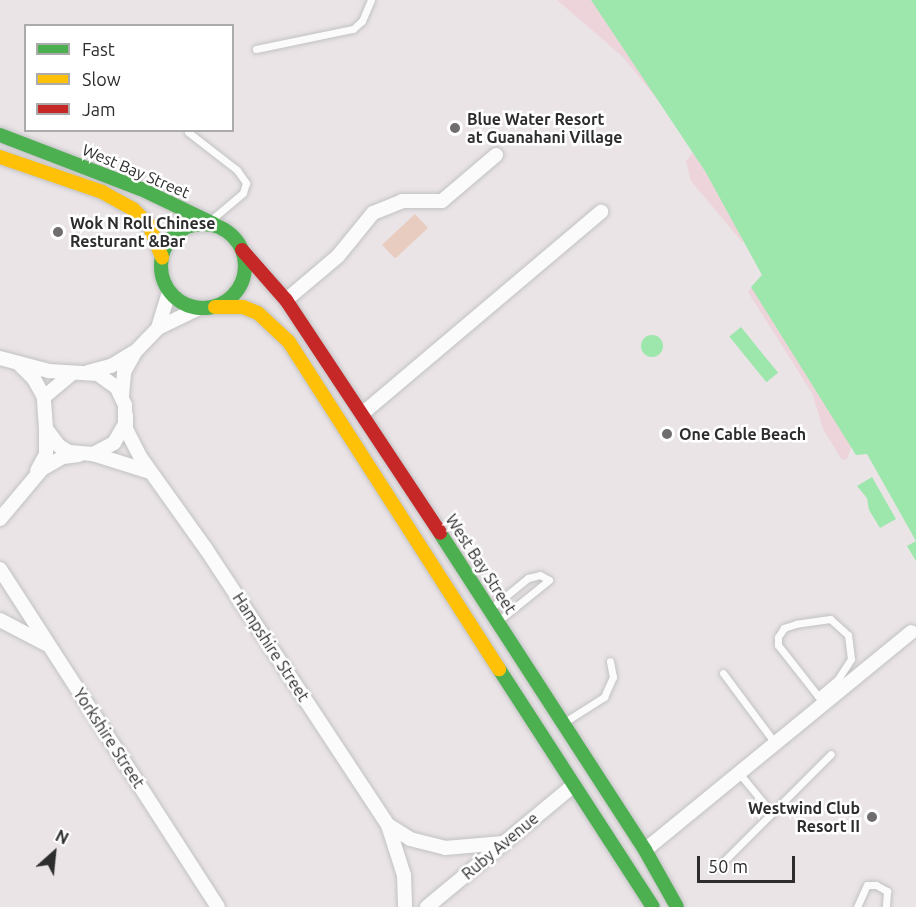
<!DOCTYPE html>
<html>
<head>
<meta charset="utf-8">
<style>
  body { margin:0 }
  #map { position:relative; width:916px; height:907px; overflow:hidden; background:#eae4e7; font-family:Ubuntu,sans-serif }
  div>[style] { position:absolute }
  .sand>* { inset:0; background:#edd4da }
  .pitch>* { inset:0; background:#e8ccbf; transform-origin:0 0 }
  .water>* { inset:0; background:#9de6ac; transform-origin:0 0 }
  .round { border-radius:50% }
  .roads { filter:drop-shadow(0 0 2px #c2c2c3) drop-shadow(0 0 2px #c2c2c3) }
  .lane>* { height:7px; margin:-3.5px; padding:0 3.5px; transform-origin:3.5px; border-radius:3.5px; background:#fcfbfb }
  .street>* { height:14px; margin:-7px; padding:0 7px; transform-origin:7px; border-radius:7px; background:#fcfbfb }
  .fast>* { height:14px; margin:-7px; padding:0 7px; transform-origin:7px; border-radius:7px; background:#4caf50 }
  .fast>.ring { margin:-7px; padding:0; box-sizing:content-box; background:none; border:14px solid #4caf50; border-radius:50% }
  .slow>* { height:14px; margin:-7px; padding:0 7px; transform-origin:7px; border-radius:7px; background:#ffc107 }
  .jam>* { height:14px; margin:-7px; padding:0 7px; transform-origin:7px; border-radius:7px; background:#c62828 }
  .dots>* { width:16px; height:16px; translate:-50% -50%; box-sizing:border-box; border:3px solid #fff; border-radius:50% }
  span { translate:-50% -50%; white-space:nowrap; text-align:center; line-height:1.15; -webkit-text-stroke:5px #fff; paint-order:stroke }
  .poi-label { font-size:16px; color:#2d2d2d; font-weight:700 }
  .left { translate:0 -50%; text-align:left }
  .right { translate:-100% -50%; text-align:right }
  .street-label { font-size:16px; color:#2d2d2d }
  .legend { position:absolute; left:24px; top:24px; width:210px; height:108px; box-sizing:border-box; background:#fff; border:2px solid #ababab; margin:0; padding:8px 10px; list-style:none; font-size:18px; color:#2d2d2d }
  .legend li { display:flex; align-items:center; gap:12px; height:30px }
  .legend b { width:30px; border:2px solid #ababab }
  .north { position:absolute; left:24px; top:823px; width:60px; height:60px; -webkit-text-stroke:4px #fff; paint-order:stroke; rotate:27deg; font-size:16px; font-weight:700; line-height:24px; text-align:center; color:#2d2d2d }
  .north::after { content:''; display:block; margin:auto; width:21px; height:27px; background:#2d2d2d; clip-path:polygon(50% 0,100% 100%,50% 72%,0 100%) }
  .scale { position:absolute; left:697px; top:856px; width:98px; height:27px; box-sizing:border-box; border:3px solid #2d2d2d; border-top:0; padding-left:8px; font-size:18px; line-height:21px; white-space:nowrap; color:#2d2d2d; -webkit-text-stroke:4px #fff; paint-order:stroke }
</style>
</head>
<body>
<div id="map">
  <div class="sand">
    <div style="clip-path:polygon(557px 0,620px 0,745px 224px,743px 243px,691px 181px,686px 161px,693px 152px,666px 110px,623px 57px)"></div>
    <div style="clip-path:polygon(762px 275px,852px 445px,847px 459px,842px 460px,823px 429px,812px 393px,748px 292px)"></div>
  </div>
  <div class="pitch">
    <div style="left:415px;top:214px;width:19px;height:45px;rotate:47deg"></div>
  </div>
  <div class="water">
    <div style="clip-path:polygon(591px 0,916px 0,916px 561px,907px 546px,916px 541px,867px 454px,856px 455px,751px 287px,762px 275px,705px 171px)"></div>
    <div style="left:741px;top:327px;width:59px;height:15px;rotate:51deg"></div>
    <div class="round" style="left:641px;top:335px;width:22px;height:22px"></div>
    <div style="clip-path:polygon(872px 477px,896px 519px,880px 528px,869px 510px,867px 498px,857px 486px)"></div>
  </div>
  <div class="roads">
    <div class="lane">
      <div style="left:256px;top:49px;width:99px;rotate:-11.7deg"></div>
      <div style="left:353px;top:29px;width:12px;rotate:-42deg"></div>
      <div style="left:362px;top:21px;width:23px;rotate:-67deg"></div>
      <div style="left:188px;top:132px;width:62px;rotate:37.8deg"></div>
      <div style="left:237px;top:170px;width:16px;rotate:55deg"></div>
      <div style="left:246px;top:183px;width:10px;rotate:107deg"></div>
      <div style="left:243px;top:193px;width:40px;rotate:140deg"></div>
      <div style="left:490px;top:609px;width:49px;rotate:-39.2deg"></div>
      <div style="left:528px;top:578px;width:12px;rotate:-14deg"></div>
      <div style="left:540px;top:575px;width:10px;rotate:29deg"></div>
      <div style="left:549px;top:580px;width:65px;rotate:141.2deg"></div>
      <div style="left:723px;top:673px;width:87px;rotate:53.4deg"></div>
      <div style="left:818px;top:696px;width:26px;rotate:-40deg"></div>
      <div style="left:838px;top:679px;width:24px;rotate:-57deg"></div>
      <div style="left:851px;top:659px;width:24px;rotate:-97deg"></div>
      <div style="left:848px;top:635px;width:24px;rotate:-138deg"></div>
      <div style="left:830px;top:619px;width:34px;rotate:172deg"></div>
      <div style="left:796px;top:624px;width:13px;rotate:162deg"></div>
      <div style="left:784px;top:628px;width:11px;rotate:124deg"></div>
      <div style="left:778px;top:637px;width:8px;rotate:90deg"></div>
      <div style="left:778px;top:645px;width:65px;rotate:51.9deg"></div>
      <div style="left:818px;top:696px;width:9px;rotate:49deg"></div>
      <div style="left:563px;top:723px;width:49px;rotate:-32.4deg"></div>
      <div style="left:604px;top:697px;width:22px;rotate:-66deg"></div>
      <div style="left:613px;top:677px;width:16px;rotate:-101deg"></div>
      <div style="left:739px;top:773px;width:50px;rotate:50.6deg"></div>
      <div style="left:719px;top:866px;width:158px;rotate:-45deg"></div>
      <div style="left:857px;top:907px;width:24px;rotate:-66deg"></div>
      <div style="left:867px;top:885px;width:9px"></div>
      <div style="left:876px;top:885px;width:13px;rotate:29deg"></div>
      <div style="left:887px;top:891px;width:16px;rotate:94deg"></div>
    </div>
    <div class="street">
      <div style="left:286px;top:300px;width:68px;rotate:-40.2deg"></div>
      <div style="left:338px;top:256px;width:55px;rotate:-50.9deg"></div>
      <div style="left:373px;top:213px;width:31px;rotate:-22deg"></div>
      <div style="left:402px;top:201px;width:40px"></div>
      <div style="left:442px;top:201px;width:71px;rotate:-40.4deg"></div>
      <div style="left:158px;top:328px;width:39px;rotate:-73deg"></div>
      <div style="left:0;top:358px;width:51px;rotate:14.9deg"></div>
      <div style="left:49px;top:371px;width:49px;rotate:3.5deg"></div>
      <div style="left:98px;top:374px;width:24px;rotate:36deg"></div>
      <div style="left:117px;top:388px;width:19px;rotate:65deg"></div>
      <div style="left:125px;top:405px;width:19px;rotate:90deg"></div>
      <div style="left:125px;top:424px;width:22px;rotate:120deg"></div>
      <div style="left:114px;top:443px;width:24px;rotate:152deg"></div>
      <div style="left:93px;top:454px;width:24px;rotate:-175deg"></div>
      <div style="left:69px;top:452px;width:12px;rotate:-149deg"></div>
      <div style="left:59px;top:446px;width:21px;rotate:-127deg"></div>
      <div style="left:46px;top:429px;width:32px;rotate:-94deg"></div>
      <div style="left:44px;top:397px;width:35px;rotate:-40deg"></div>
      <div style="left:20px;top:365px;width:20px;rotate:45deg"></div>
      <div style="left:34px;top:379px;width:21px;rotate:61deg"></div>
      <div style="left:88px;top:372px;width:24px;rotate:-15deg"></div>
      <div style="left:111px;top:366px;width:26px;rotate:-31deg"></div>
      <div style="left:122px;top:396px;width:24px;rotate:-85deg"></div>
      <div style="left:124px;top:372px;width:23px;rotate:-61deg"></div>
      <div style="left:135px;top:352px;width:33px;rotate:-46deg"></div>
      <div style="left:158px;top:328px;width:46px;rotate:-26deg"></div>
      <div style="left:363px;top:413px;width:312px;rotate:-40.2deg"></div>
      <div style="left:126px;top:415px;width:14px;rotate:90deg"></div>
      <div style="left:126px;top:429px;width:33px;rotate:63deg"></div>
      <div style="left:141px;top:458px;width:112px;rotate:54.5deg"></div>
      <div style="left:206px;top:549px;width:331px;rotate:56.6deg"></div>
      <div style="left:388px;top:825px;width:52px;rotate:72.3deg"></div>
      <div style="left:404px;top:875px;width:32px;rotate:88deg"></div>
      <div style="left:93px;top:454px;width:60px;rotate:17.5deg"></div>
      <div style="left:37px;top:471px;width:19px;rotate:-62deg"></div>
      <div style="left:46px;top:454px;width:25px;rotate:-90deg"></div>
      <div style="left:0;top:519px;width:65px;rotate:-50deg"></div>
      <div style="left:42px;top:469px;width:24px;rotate:-30deg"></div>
      <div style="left:63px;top:457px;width:16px;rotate:-7deg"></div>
      <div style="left:0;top:569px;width:402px;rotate:57.2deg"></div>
      <div style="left:0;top:620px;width:52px;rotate:27.6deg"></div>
      <div style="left:388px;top:825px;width:26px;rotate:32deg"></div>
      <div style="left:410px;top:839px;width:36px;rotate:14deg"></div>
      <div style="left:445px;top:848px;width:58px;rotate:-4.9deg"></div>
      <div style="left:645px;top:850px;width:344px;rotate:-39.3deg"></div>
      <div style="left:427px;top:907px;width:191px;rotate:-39.7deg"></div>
    </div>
    <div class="fast">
      <div style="left:0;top:135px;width:151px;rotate:21deg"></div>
      <div style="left:141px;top:189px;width:81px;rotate:25.6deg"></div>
      <div class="ring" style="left:161px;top:224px;width:70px;height:70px"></div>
      <div style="left:440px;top:533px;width:378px;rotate:57.1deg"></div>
      <div style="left:645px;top:850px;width:65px;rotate:60.7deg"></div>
      <div style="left:499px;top:669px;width:283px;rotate:57.1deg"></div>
    </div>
    <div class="slow">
      <div style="left:0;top:157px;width:108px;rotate:18.9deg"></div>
      <div style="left:102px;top:192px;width:35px;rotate:29deg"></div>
      <div style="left:133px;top:209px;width:23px;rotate:45deg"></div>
      <div style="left:149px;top:225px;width:35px;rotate:68deg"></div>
      <div style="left:215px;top:307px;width:28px"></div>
      <div style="left:243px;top:307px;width:16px;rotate:22deg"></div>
      <div style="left:258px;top:313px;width:42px;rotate:43.1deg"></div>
      <div style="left:289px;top:342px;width:389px;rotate:57.3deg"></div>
    </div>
    <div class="jam">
      <div style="left:242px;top:250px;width:67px;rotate:48.7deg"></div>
      <div style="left:286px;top:300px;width:279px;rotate:56.5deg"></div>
    </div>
  </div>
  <div class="dots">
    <div style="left:455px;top:128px;background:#6f6d6e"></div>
    <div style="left:58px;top:232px;background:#6f6d6e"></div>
    <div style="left:667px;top:434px;background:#6f6d6e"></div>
    <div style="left:872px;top:817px;background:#6f6d6e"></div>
  </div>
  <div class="poi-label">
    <span class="left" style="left:467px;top:128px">Blue Water Resort<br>at Guanahani Village</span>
    <span class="left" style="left:70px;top:232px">Wok N Roll Chinese<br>Resturant &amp;Bar</span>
    <span class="left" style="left:679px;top:434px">One Cable Beach</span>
    <span class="right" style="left:860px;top:817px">Westwind Club<br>Resort II</span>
  </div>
  <div class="street-label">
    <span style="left:136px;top:171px;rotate:23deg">West Bay Street</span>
    <span style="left:481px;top:564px;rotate:57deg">West Bay Street</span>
    <span style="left:271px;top:647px;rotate:57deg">Hampshire Street</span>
    <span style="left:109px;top:738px;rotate:57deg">Yorkshire Street</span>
    <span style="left:500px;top:846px;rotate:-40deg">Ruby Avenue</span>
  </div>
  <ul class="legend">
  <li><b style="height:8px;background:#4caf50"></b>Fast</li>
  <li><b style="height:8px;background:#ffc107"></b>Slow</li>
  <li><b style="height:8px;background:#c62828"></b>Jam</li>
  </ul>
  <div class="north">N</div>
  <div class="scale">50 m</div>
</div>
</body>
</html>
